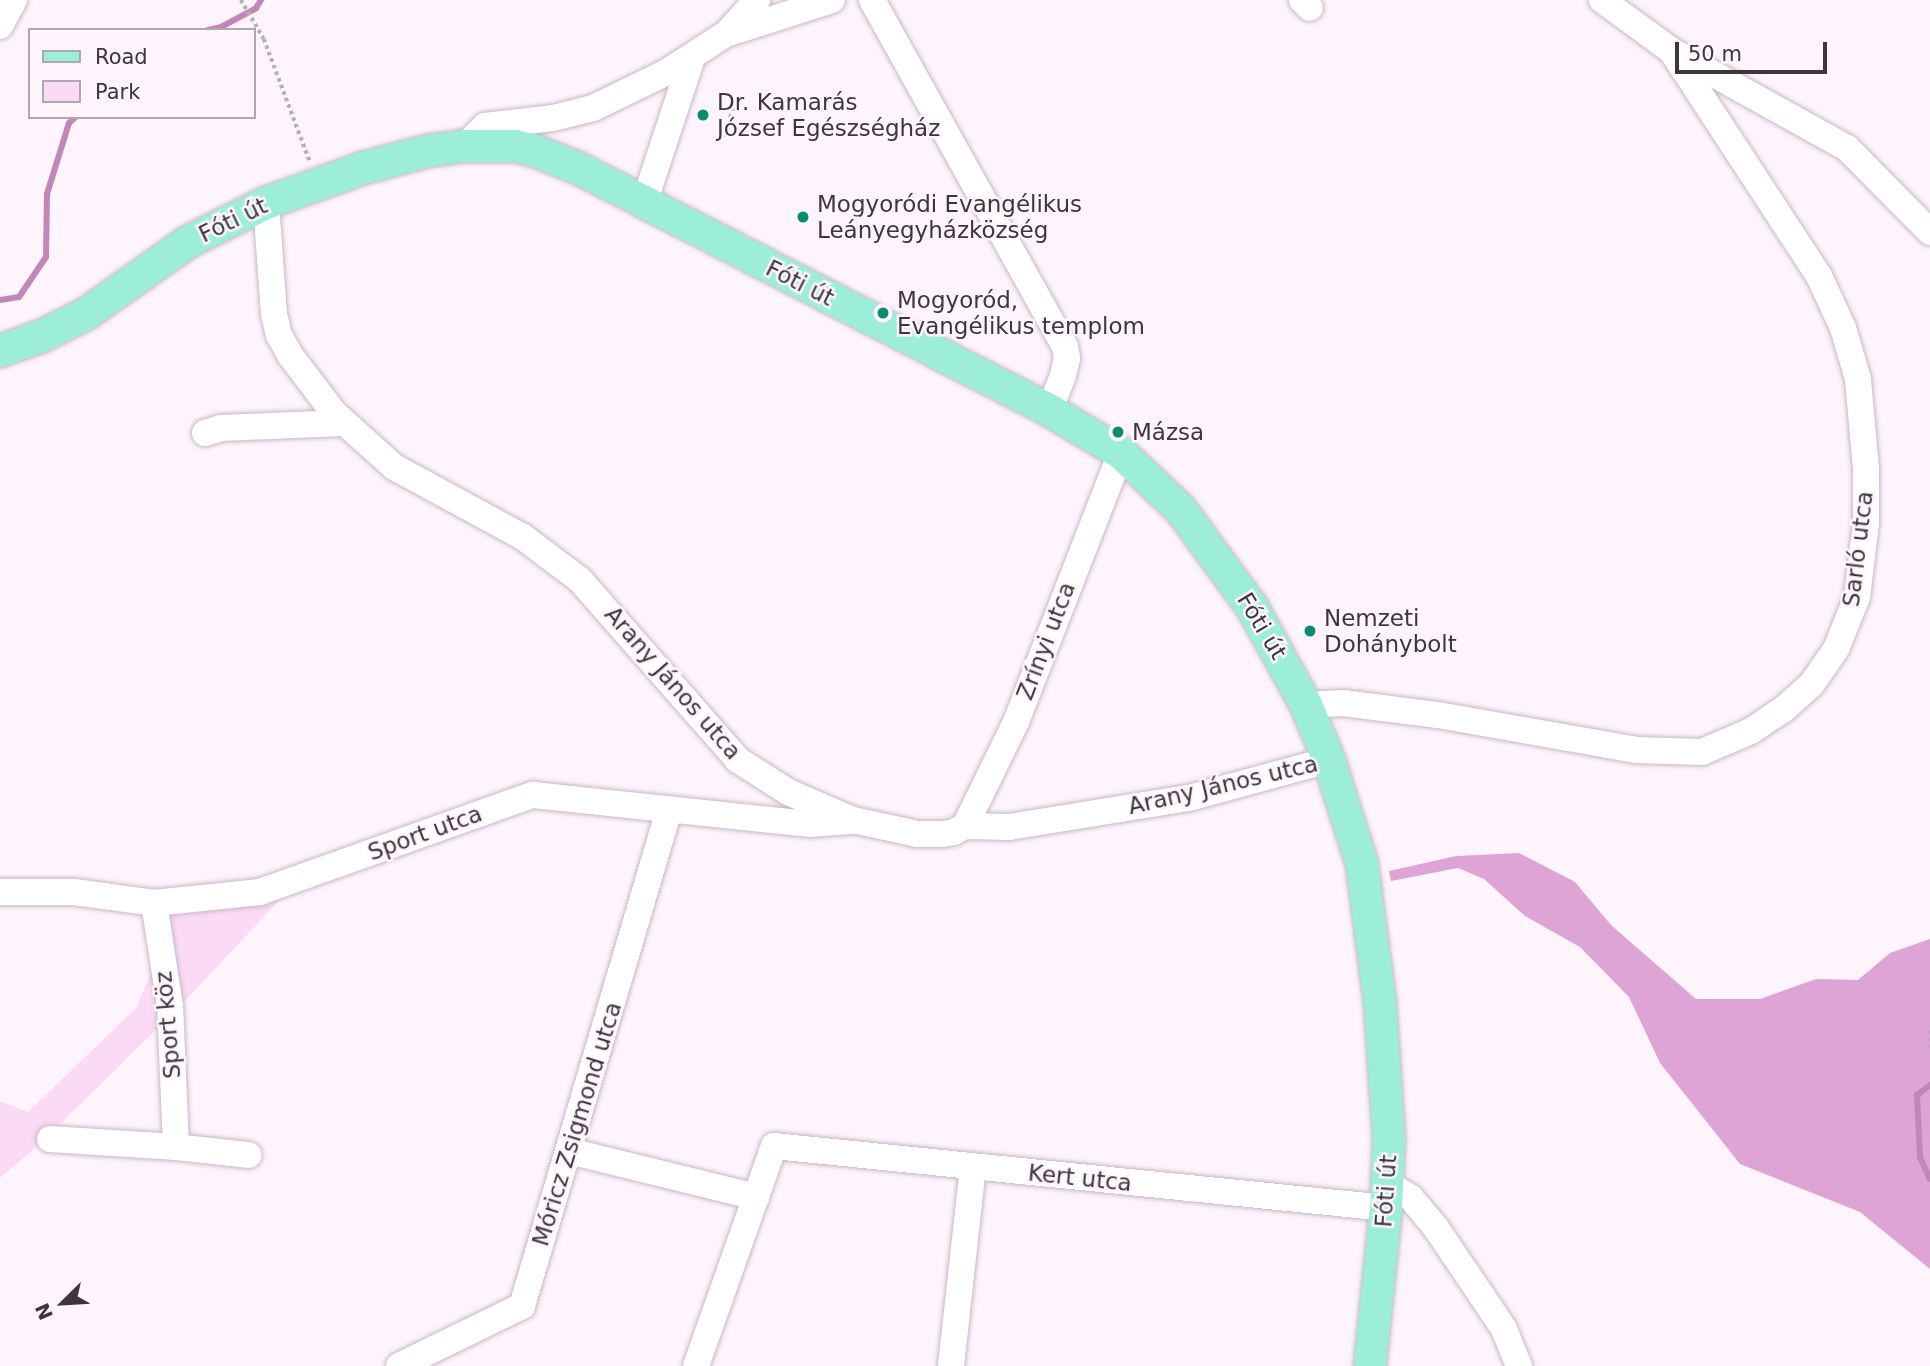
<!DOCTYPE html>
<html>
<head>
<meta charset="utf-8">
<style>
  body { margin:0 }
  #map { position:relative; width:1930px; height:1366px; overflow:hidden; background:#fdf4fc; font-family:"DejaVu Sans",sans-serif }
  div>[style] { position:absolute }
  .green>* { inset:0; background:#fbdaf6 }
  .forest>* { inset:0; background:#dea4d6 }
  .stream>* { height:6px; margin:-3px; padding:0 3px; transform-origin:3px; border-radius:3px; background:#c087b8 }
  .path>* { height:3.5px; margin-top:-1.75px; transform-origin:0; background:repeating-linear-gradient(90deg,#b7afb6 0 3.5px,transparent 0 7px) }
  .roads { filter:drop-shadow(0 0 2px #c7b8c4) drop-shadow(0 0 2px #c7b8c4) }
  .minor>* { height:26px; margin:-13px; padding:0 13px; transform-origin:13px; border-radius:13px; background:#fff }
  .major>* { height:32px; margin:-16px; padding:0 16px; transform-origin:16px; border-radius:16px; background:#9deed8 }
  .dots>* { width:19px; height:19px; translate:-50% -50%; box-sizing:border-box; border:4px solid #fdf4fc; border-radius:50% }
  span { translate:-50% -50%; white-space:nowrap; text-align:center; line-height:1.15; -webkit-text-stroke:5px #fdf4fc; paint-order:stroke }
  .poi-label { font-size:23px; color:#3d373c }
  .left { translate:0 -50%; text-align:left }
  .street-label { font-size:23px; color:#3d373c }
  .legend { position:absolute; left:28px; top:28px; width:228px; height:91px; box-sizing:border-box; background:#fdf4fc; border:2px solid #b0a8af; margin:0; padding:9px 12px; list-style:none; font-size:21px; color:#3d373c }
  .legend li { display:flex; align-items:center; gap:14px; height:35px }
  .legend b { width:35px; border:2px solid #b0a8af }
  .north { position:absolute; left:28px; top:1268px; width:70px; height:70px; -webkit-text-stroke:5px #fdf4fc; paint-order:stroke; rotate:246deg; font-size:19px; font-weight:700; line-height:28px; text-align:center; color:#3d373c }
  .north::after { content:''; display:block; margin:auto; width:24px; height:32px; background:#3d373c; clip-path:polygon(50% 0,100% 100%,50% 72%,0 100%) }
  .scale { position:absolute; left:1675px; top:42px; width:152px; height:32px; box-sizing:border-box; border:4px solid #3d373c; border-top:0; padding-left:9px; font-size:21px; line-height:24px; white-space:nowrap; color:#3d373c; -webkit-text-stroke:5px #fdf4fc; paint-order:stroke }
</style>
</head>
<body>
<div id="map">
  <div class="green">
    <div style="clip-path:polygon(282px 897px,186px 1000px,43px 1141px,0 1178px,0 1101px,28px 1112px,136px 1008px,152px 971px,146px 913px)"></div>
  </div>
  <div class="forest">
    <div style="clip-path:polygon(1519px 853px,1575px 882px,1611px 925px,1696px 999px,1760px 999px,1816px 979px,1858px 980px,1890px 953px,1930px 939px,1930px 1269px,1860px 1212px,1740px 1164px,1660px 1063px,1629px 997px,1580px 947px,1525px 916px,1484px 879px,1458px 868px,1391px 881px,1389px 871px,1456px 856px)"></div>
  </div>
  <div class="stream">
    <div style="left:208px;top:30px;width:13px;rotate:-13deg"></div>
    <div style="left:221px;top:27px;width:40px;rotate:-28deg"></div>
    <div style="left:256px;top:8px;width:9px;rotate:-58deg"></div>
    <div style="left:0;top:300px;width:19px;rotate:-9deg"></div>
    <div style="left:19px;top:297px;width:48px;rotate:-56deg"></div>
    <div style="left:46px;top:257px;width:63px;rotate:-89.1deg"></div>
    <div style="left:47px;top:194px;width:74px;rotate:-72.8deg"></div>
    <div style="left:69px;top:123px;width:9px;rotate:-41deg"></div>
    <div style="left:1930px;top:1085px;width:16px;rotate:142deg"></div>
    <div style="left:1917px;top:1095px;width:62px;rotate:87.2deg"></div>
    <div style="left:1920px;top:1157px;width:24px;rotate:66deg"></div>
  </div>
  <div class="path">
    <div style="left:241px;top:0;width:45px;rotate:59.5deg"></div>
    <div style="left:264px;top:39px;width:131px;rotate:69.5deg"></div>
    <div style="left:722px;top:137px;width:31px;rotate:-68deg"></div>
    <div style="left:1930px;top:1031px;width:18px;rotate:90deg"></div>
  </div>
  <div class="roads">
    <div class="minor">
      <div style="left:872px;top:0;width:397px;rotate:60.9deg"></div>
      <div style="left:1065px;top:347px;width:11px;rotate:80deg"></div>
      <div style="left:1067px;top:358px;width:18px;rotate:103deg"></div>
      <div style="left:1063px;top:376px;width:37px;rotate:112deg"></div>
      <div style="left:1302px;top:0;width:11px;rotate:45deg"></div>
      <div style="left:1602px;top:0;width:87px;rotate:36.1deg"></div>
      <div style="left:1672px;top:51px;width:200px;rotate:29deg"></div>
      <div style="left:1847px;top:148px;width:118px;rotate:45.3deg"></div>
      <div style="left:0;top:26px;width:30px;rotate:-62deg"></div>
      <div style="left:729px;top:33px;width:108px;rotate:-17.8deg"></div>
      <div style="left:465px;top:146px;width:28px;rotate:-45deg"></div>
      <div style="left:485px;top:126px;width:68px;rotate:-6.7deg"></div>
      <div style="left:553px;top:118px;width:41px;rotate:-14deg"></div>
      <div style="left:593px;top:108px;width:82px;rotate:-25.9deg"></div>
      <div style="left:667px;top:72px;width:72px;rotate:-33deg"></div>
      <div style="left:727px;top:33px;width:45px;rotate:-47.7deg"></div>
      <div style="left:266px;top:203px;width:111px;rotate:85.9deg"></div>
      <div style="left:274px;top:314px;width:22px;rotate:77deg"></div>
      <div style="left:279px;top:335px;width:23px;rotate:61deg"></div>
      <div style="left:290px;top:355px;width:73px;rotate:52.8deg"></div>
      <div style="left:334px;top:413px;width:81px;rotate:42deg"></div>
      <div style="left:394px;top:467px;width:147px;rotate:28.5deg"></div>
      <div style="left:523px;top:537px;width:71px;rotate:37deg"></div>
      <div style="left:580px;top:580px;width:240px;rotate:48.7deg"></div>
      <div style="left:738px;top:760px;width:59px;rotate:32.6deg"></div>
      <div style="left:788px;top:792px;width:71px;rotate:23.3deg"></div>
      <div style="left:853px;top:820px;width:66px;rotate:12.2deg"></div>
      <div style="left:918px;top:834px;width:24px"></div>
      <div style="left:942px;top:834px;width:12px;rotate:-9deg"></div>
      <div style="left:954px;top:832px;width:13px;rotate:-29deg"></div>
      <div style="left:965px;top:826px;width:44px;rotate:1.3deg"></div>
      <div style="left:1009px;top:827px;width:182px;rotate:-9.2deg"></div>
      <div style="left:1189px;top:798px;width:145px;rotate:-15.2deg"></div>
      <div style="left:644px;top:203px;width:153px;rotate:-71.7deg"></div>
      <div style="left:205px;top:433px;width:17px;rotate:-17deg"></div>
      <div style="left:221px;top:428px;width:123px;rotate:-2.3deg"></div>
      <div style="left:1306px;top:705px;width:37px;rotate:-3deg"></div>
      <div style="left:1343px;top:703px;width:96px;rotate:7.2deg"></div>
      <div style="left:1438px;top:715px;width:201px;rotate:10deg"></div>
      <div style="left:1636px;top:750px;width:66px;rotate:1.7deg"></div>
      <div style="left:1702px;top:752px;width:53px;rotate:-23.2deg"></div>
      <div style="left:1751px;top:731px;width:40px;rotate:-34deg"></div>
      <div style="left:1784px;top:709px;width:36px;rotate:-42deg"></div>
      <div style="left:1811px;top:685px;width:44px;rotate:-55.2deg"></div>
      <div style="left:1836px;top:649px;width:56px;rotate:-68deg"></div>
      <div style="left:1857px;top:597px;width:75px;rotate:-83.1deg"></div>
      <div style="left:1866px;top:523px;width:54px;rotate:-90deg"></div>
      <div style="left:1866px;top:469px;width:90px;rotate:-95.1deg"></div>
      <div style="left:1858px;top:379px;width:53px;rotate:-106.4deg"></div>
      <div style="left:1843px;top:328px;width:57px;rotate:-114.8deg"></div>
      <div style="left:1819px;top:276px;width:269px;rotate:-123.2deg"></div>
      <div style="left:965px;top:826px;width:116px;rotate:-63.9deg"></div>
      <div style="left:1016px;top:722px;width:289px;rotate:-68.7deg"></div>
      <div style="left:0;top:892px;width:74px"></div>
      <div style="left:74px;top:892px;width:81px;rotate:7.8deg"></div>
      <div style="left:154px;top:903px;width:107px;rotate:-5.9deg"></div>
      <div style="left:260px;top:892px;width:290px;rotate:-19.6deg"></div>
      <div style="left:533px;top:795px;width:279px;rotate:6deg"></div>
      <div style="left:810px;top:824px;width:40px;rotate:-4.3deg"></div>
      <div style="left:50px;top:1139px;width:126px;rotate:3.6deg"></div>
      <div style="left:176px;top:1147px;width:141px;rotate:-92.4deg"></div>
      <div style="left:170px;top:1006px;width:104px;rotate:-98.8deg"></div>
      <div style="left:176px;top:1147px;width:73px;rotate:6.3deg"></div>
      <div style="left:569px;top:1151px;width:193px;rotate:13.8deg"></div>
      <div style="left:1388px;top:1184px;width:27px;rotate:31deg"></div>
      <div style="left:1411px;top:1198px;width:39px;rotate:50deg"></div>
      <div style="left:1436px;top:1228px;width:122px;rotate:56deg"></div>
      <div style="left:1504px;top:1329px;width:40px;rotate:68deg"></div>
      <div style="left:399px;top:1366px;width:137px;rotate:-26deg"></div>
      <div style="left:522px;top:1306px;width:517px;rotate:-73.49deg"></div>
      <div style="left:696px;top:1366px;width:233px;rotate:-70.5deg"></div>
      <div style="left:774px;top:1146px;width:615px;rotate:5.78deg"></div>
      <div style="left:951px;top:1366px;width:200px;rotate:-83.7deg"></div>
    </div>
    <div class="major">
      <div style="left:0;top:351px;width:45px;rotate:-19.7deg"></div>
      <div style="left:42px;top:336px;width:49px;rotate:-26.6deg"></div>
      <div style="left:86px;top:314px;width:125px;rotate:-35.2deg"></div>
      <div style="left:188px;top:242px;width:87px;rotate:-26.6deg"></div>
      <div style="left:266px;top:203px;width:103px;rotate:-19.8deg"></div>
      <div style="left:363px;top:168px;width:67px;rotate:-14.7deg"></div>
      <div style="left:428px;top:151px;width:37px;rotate:-8deg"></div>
      <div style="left:465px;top:146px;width:50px"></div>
      <div style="left:515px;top:146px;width:18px;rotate:13deg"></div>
      <div style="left:533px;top:150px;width:48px;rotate:21.8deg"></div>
      <div style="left:578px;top:168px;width:530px;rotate:27.19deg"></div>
      <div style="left:1049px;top:410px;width:84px;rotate:30.8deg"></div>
      <div style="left:1121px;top:453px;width:83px;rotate:43.5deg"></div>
      <div style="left:1181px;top:510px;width:120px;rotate:53.8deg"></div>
      <div style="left:1252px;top:607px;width:112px;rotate:61.1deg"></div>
      <div style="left:1306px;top:705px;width:60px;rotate:67.3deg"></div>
      <div style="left:1329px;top:760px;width:109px;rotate:72.4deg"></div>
      <div style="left:1362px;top:864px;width:139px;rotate:82.6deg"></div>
      <div style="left:1380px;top:1002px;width:137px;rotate:86.2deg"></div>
      <div style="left:1389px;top:1139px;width:69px;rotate:92.5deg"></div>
      <div style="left:1386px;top:1208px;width:159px;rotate:95.8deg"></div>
    </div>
  </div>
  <div class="dots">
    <div style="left:703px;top:115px;background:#0b8b70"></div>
    <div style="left:803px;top:217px;background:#0b8b70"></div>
    <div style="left:883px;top:313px;background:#0b8b70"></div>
    <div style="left:1118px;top:432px;background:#0b8b70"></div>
    <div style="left:1310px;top:631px;background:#0b8b70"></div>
  </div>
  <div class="poi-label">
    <span class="left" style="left:717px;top:115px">Dr. Kamarás<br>József Egészségház</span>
    <span class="left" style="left:817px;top:217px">Mogyoródi Evangélikus<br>Leányegyházközség</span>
    <span class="left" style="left:897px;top:313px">Mogyoród,<br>Evangélikus templom</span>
    <span class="left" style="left:1132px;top:432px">Mázsa</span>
    <span class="left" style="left:1324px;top:631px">Nemzeti<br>Dohánybolt</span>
  </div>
  <div class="street-label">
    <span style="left:233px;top:220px;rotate:-26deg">Fóti út</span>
    <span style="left:800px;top:283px;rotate:27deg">Fóti út</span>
    <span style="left:1858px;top:549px;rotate:-83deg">Sarló utca</span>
    <span style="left:1262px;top:626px;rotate:59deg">Fóti út</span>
    <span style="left:1046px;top:641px;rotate:-69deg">Zrínyi utca</span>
    <span style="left:673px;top:683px;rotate:49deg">Arany János utca</span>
    <span style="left:1223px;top:785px;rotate:-13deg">Arany János utca</span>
    <span style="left:425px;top:833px;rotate:-20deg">Sport utca</span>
    <span style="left:168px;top:1025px;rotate:-95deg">Sport köz</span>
    <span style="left:577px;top:1124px;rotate:-73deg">Móricz Zsigmond utca</span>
    <span style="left:1080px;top:1178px;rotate:6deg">Kert utca</span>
    <span style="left:1386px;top:1191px;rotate:-86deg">Fóti út</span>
  </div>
  <ul class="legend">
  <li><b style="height:9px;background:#9deed8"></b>Road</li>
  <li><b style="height:19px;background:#fbdaf6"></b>Park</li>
  </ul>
  <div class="north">N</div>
  <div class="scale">50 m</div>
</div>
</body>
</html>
